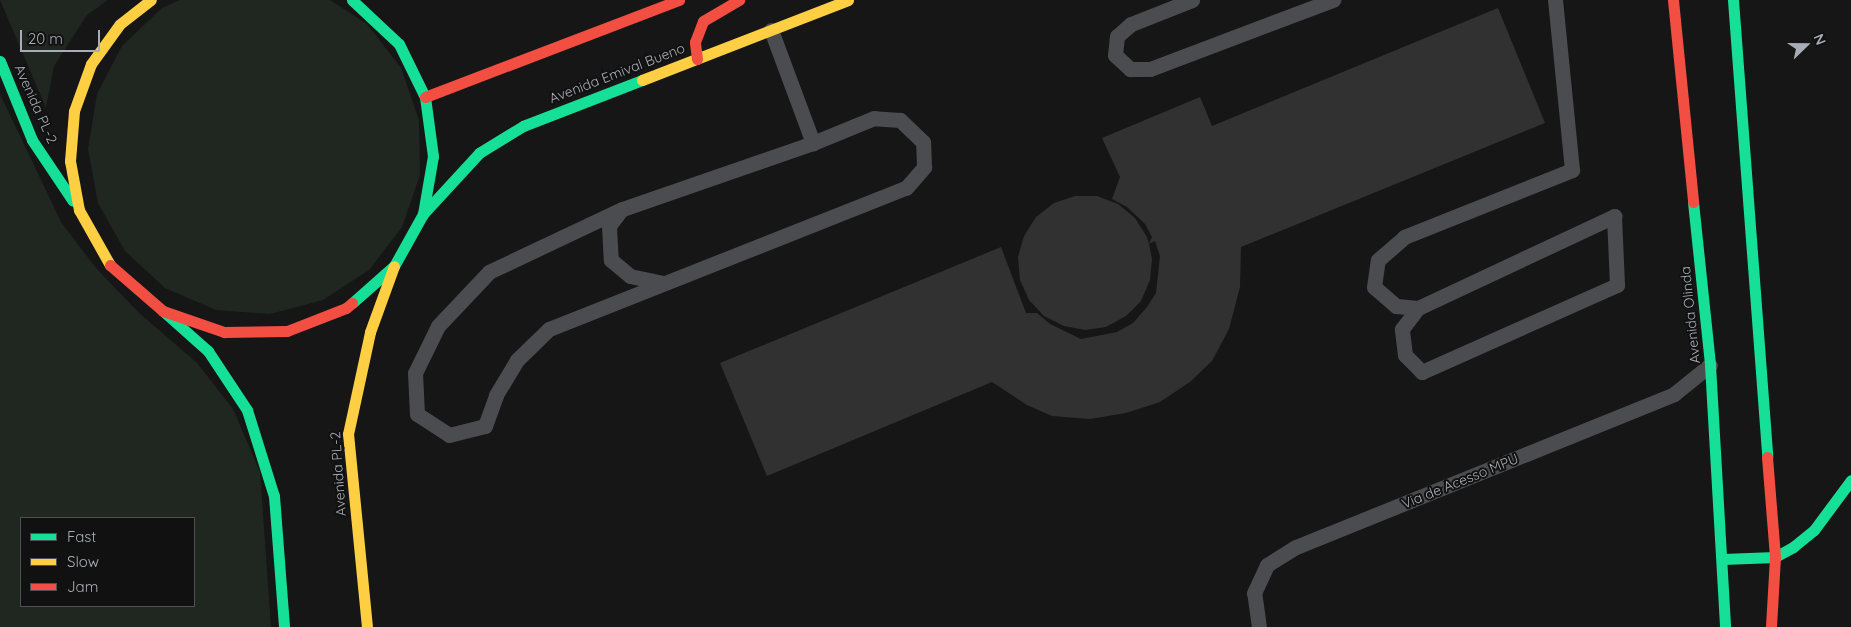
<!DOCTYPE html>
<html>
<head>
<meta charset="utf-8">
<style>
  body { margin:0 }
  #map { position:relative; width:1851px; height:627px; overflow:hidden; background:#161617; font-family:Quicksand,sans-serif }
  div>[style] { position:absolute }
  .green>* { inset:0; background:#202721 }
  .building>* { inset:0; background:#313132 }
  .lane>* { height:15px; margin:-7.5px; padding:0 7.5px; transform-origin:7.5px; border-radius:7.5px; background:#4b4c4f }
  .fast>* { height:11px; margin:-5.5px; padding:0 5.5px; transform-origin:5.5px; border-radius:5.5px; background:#16e098 }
  .slow>* { height:11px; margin:-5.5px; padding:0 5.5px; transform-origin:5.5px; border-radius:5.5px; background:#ffcf43 }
  .jam>* { height:11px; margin:-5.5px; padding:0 5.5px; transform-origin:5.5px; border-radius:5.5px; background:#f24e42 }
  span { translate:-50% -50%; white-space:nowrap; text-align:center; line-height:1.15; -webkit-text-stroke:4px #111112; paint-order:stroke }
  .street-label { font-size:14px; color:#a9aeb6 }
  .legend { position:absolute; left:20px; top:517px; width:175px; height:90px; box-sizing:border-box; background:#111112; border:1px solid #4e5054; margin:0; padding:6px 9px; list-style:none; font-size:15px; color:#a9aeb6 }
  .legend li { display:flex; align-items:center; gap:10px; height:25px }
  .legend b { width:25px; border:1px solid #4e5054 }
  .north { position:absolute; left:1781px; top:20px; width:50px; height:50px; -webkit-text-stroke:4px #111112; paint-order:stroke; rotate:68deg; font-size:14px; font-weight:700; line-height:20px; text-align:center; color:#a9aeb6 }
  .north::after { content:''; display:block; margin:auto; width:18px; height:22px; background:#a9aeb6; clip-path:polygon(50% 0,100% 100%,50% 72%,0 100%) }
  .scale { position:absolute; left:20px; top:30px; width:80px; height:22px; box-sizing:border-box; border:2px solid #a9aeb6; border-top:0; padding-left:6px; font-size:15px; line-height:18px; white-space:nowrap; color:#a9aeb6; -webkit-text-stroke:4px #111112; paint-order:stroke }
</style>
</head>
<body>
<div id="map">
  <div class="green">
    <div style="clip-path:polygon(0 0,108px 0,87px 15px,54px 66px,46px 108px)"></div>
    <div style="clip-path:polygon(180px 0,330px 0,367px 24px,401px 68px,419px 120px,420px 175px,402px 227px,369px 270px,323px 300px,270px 314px,216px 310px,165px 288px,125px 251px,98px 203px,88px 149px,97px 94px,122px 46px,162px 8px)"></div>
    <div style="clip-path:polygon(evenodd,0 94px,61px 222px,96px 268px,138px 312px,197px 363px,233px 409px,260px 472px,271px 627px,0 627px,0 94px,21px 518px,194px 518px,194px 606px,21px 606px,21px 518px)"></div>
  </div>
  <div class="building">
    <div style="clip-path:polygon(1498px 8px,1545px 123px,1241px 247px,1240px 287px,1229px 329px,1212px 361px,1190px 382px,1160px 402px,1126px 413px,1090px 419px,1052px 416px,1027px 405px,992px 382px,767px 476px,720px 363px,1001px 247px,1026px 313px,1037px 313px,1050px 324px,1081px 339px,1117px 332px,1133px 323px,1147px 307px,1156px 293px,1160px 256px,1155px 241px,1149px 244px,1152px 259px,1150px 280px,1141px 301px,1126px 316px,1106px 327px,1085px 330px,1064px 326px,1044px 316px,1029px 300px,1020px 280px,1018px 257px,1024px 236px,1036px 217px,1054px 203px,1075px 196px,1097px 196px,1118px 204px,1135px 218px,1147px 237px,1149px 244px,1152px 237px,1145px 224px,1127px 207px,1112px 199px,1120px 177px,1102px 138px,1200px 97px,1212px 126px)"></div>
  </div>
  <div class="lane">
    <div style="left:1192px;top:0;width:66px;rotate:158.5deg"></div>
    <div style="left:1131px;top:24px;width:18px;rotate:139deg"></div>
    <div style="left:1117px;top:36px;width:19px;rotate:96deg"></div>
    <div style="left:1115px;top:55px;width:21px;rotate:43deg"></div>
    <div style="left:1130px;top:69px;width:20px"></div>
    <div style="left:1150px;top:69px;width:196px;rotate:-20.7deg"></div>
    <div style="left:771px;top:30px;width:121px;rotate:69.6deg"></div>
    <div style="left:813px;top:143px;width:202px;rotate:160.9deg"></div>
    <div style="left:622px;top:209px;width:147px;rotate:154.7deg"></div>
    <div style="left:489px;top:272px;width:74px;rotate:133.4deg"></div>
    <div style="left:438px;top:326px;width:52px;rotate:116.1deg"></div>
    <div style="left:415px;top:373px;width:41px;rotate:87.2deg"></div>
    <div style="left:417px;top:414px;width:38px;rotate:33deg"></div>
    <div style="left:449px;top:435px;width:37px;rotate:-14deg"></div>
    <div style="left:485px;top:426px;width:33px;rotate:-70deg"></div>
    <div style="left:496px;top:395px;width:41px;rotate:-59deg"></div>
    <div style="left:517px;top:360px;width:45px;rotate:-44.1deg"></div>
    <div style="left:549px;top:329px;width:384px;rotate:-21.6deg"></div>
    <div style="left:906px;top:188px;width:28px;rotate:-49deg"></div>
    <div style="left:924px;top:167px;width:25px;rotate:-92deg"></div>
    <div style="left:923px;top:142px;width:32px;rotate:-136deg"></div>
    <div style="left:900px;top:120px;width:26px;rotate:-176deg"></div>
    <div style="left:874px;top:118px;width:66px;rotate:157.7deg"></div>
    <div style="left:621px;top:210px;width:20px;rotate:127deg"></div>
    <div style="left:609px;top:226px;width:34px;rotate:87deg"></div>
    <div style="left:611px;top:260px;width:25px;rotate:40deg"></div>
    <div style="left:630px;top:276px;width:33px;rotate:12deg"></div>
    <div style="left:1614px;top:216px;width:69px;rotate:87.5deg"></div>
    <div style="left:1617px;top:285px;width:214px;rotate:156deg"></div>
    <div style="left:1422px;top:372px;width:24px;rotate:-135deg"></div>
    <div style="left:1405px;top:355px;width:26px;rotate:-97deg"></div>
    <div style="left:1402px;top:329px;width:26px;rotate:-53deg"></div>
    <div style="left:1418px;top:308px;width:217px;rotate:-25.1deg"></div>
    <div style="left:1418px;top:308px;width:22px;rotate:-175deg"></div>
    <div style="left:1396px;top:306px;width:29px;rotate:-139deg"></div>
    <div style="left:1374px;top:287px;width:27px;rotate:-82deg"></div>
    <div style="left:1378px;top:260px;width:35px;rotate:-41deg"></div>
    <div style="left:1404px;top:237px;width:181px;rotate:-21.7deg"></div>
    <div style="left:1572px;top:170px;width:171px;rotate:-95.7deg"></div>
    <div style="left:1259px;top:627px;width:34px;rotate:-98deg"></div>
    <div style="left:1254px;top:593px;width:31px;rotate:-65deg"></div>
    <div style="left:1267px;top:565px;width:34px;rotate:-32deg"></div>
    <div style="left:1296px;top:547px;width:408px;rotate:-22deg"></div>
    <div style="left:1674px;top:394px;width:46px;rotate:-38.9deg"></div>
  </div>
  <div class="fast">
    <div style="left:352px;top:0;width:64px;rotate:43.1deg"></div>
    <div style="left:399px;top:44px;width:59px;rotate:63.9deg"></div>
    <div style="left:425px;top:97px;width:60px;rotate:82.3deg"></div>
    <div style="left:433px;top:156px;width:59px;rotate:99.8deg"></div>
    <div style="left:423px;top:214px;width:60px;rotate:119.1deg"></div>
    <div style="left:394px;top:266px;width:56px;rotate:138.6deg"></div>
    <div style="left:1733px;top:0;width:458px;rotate:85.7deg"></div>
    <div style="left:0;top:61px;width:85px;rotate:67.9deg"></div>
    <div style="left:32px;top:140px;width:73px;rotate:56.1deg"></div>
    <div style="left:1693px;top:202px;width:164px;rotate:84deg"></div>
    <div style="left:1710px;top:365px;width:262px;rotate:86.7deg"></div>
    <div style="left:423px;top:214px;width:83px;rotate:-47.4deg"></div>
    <div style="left:479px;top:153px;width:52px;rotate:-31.5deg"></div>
    <div style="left:523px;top:126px;width:128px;rotate:-21.1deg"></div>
    <div style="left:163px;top:311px;width:60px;rotate:41.6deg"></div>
    <div style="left:208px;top:351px;width:71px;rotate:56.5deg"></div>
    <div style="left:247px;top:410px;width:90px;rotate:72.6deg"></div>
    <div style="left:274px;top:496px;width:131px;rotate:85.6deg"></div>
    <div style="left:1723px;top:559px;width:52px;rotate:-2.2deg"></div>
    <div style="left:1775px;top:557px;width:21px;rotate:-29deg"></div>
    <div style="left:1793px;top:547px;width:27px;rotate:-39deg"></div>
    <div style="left:1814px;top:530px;width:62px;rotate:-53.5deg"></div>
  </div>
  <div class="slow">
    <div style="left:642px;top:80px;width:221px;rotate:-21.2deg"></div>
    <div style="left:110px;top:265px;width:63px;rotate:-119.4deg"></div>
    <div style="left:79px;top:210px;width:50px;rotate:-100.4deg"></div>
    <div style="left:70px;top:161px;width:50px;rotate:-85.4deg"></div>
    <div style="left:74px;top:111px;width:50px;rotate:-70.1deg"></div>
    <div style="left:91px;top:64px;width:49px;rotate:-54.1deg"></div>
    <div style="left:120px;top:24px;width:39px;rotate:-38deg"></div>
    <div style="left:367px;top:627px;width:194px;rotate:-95.6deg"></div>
    <div style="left:348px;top:434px;width:104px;rotate:-77.8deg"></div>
    <div style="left:370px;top:332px;width:70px;rotate:-70deg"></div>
  </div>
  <div class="jam">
    <div style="left:1673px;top:0;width:203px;rotate:84.3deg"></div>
    <div style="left:697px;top:59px;width:17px;rotate:-97deg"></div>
    <div style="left:695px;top:42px;width:22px;rotate:-69deg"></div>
    <div style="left:703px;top:21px;width:42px;rotate:-30.3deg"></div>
    <div style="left:425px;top:97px;width:272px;rotate:-20.9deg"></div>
    <div style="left:110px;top:265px;width:70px;rotate:41deg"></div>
    <div style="left:163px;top:311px;width:65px;rotate:19deg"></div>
    <div style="left:224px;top:332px;width:63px;rotate:-0.9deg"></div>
    <div style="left:287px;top:331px;width:63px;rotate:-21.3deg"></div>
    <div style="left:346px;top:308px;width:8px;rotate:-40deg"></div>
    <div style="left:1767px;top:457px;width:100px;rotate:85.4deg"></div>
    <div style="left:1775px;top:557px;width:70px;rotate:93.3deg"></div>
  </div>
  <div class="street-label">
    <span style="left:617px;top:73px;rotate:-21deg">Avenida Emival Bueno</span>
    <span style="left:36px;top:104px;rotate:66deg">Avenida PL-2</span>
    <span style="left:1690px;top:315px;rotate:-96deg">Avenida Olinda</span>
    <span style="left:338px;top:474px;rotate:-94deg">Avenida PL-2</span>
    <span style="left:1460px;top:481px;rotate:-22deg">Via de Acesso MPU</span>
  </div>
  <ul class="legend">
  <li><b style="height:6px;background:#16e098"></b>Fast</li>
  <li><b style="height:6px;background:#ffcf43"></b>Slow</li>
  <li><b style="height:6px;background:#f24e42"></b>Jam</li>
  </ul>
  <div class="north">N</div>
  <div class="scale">20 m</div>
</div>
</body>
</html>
